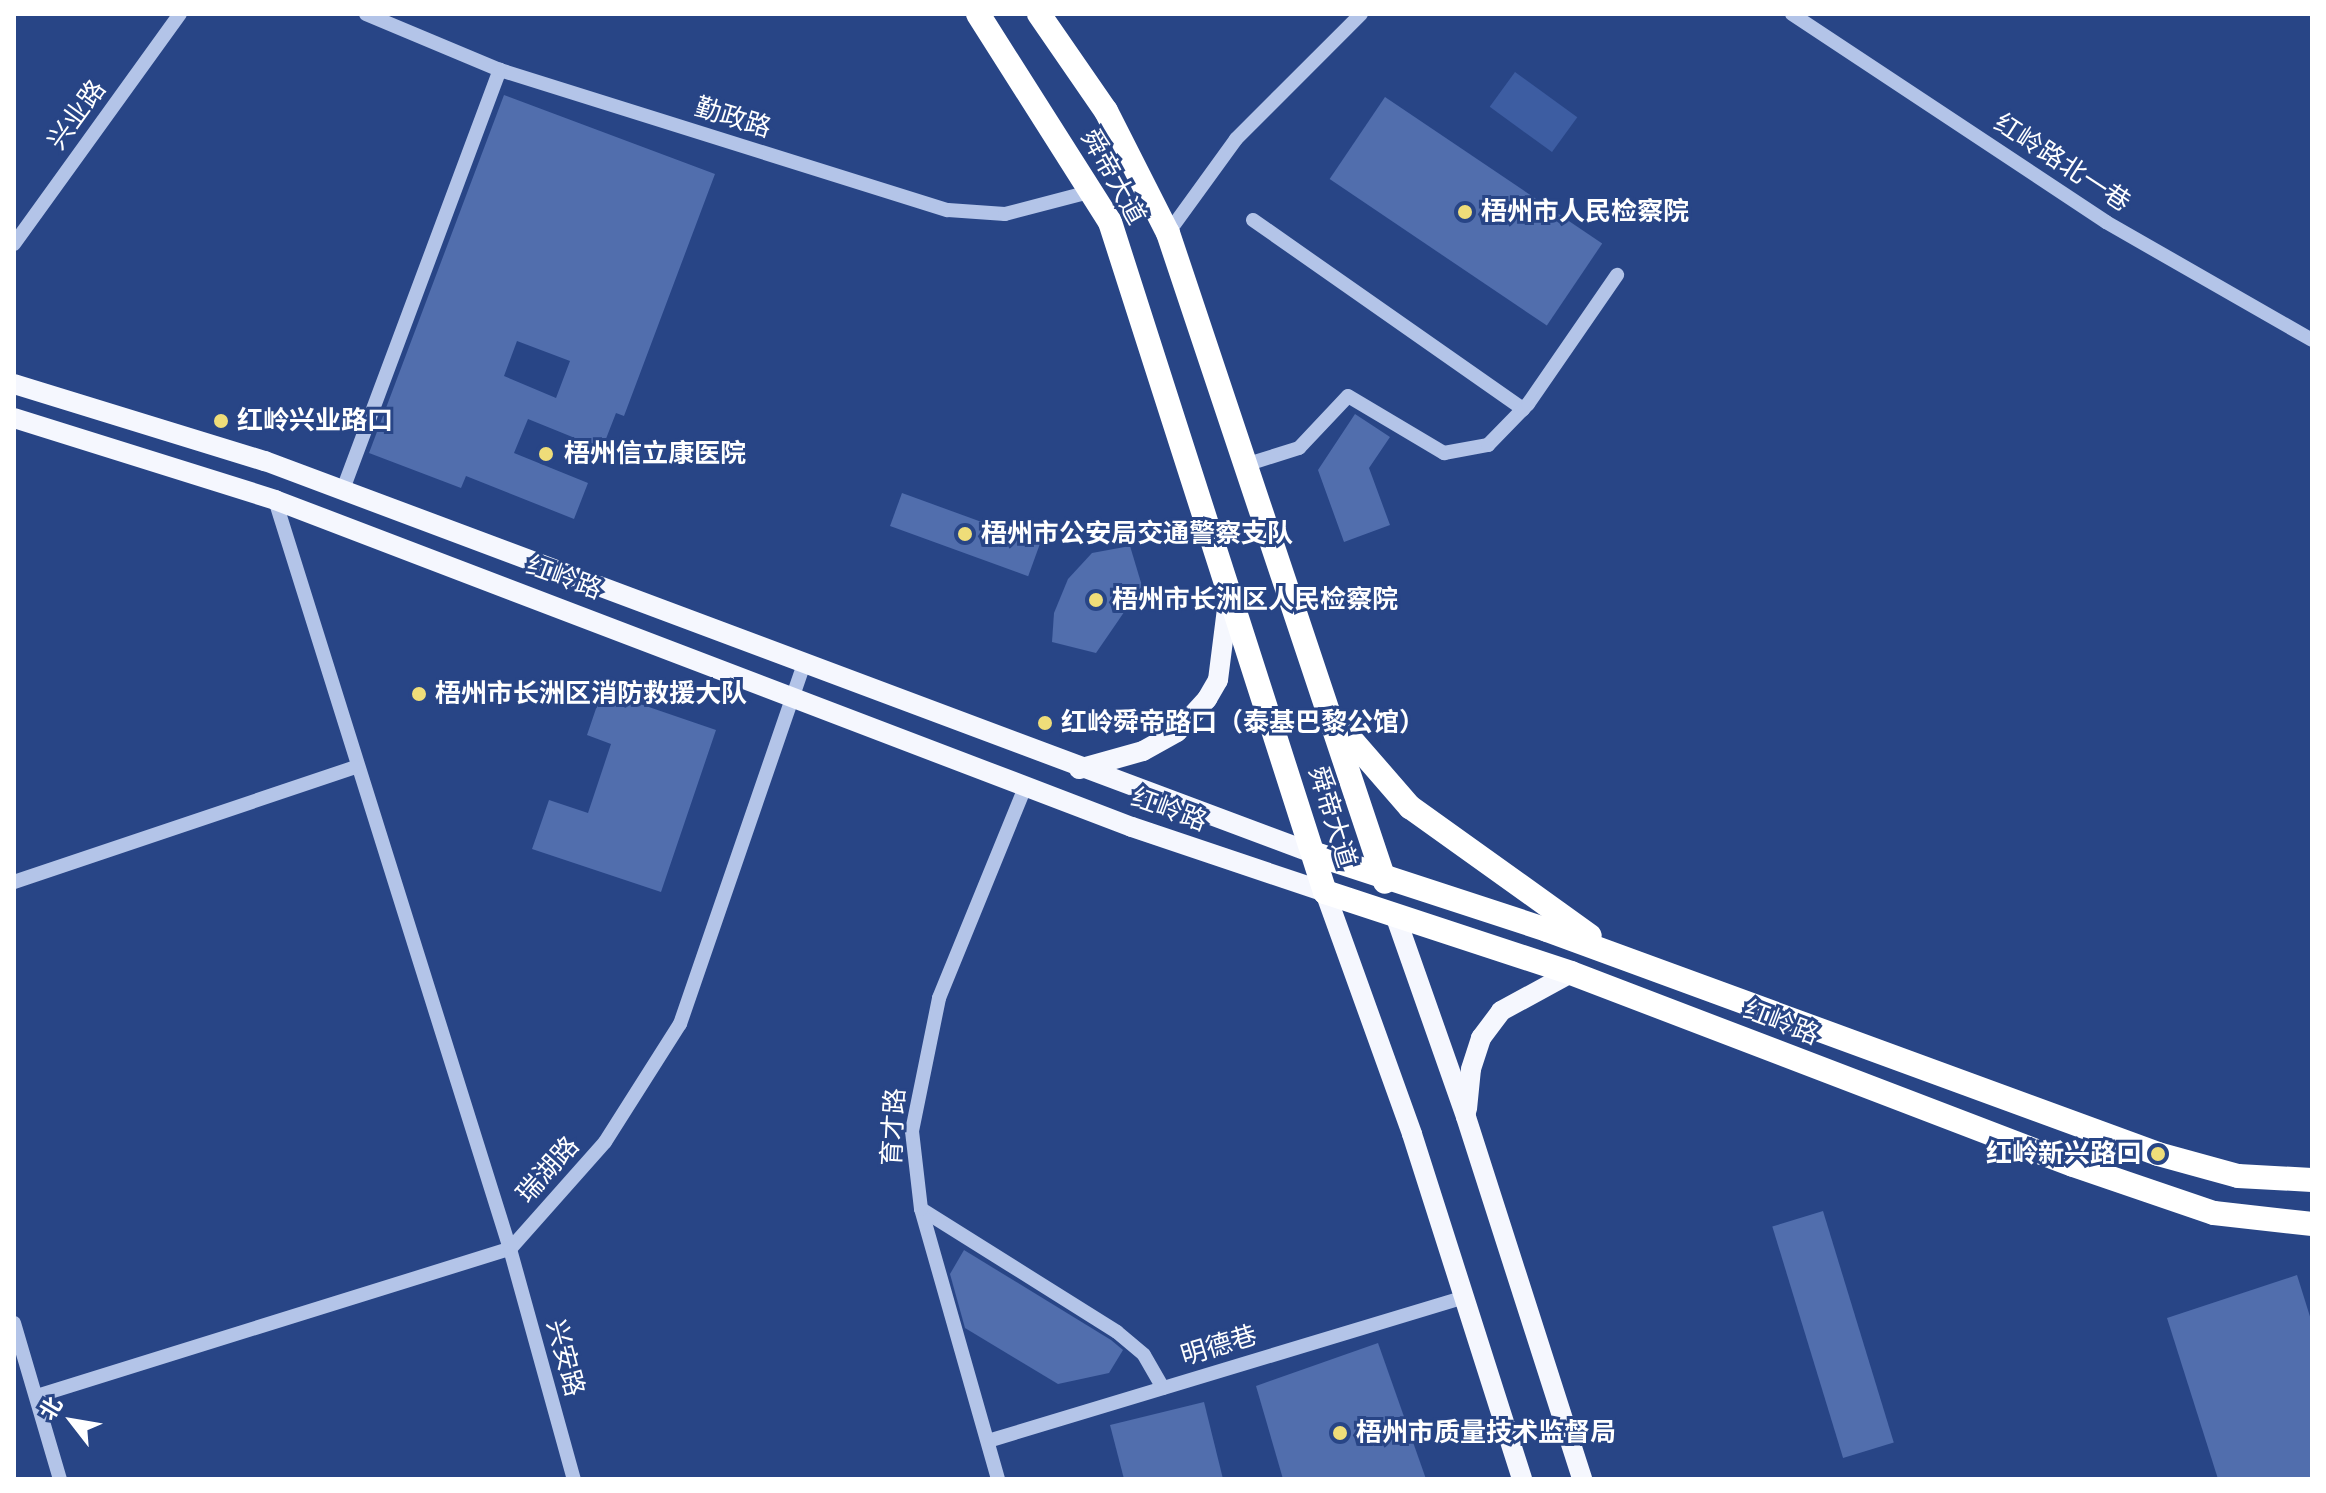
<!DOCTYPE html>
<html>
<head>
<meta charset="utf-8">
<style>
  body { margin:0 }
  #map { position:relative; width:2326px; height:1493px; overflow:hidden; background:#284586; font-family:"DejaVu Sans","Noto Sans SC",sans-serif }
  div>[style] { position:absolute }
  .green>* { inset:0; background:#3d5da2; transform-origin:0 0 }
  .building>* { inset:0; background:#516ead; transform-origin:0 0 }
  .minor>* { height:14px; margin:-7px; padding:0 7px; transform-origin:7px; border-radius:7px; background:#b3c4e8 }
  .major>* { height:20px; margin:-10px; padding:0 10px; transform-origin:10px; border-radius:10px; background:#f5f7fe }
  .highway>* { height:24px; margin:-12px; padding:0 12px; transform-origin:12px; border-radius:12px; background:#fff }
  .dots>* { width:22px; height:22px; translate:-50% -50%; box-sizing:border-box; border:4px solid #284586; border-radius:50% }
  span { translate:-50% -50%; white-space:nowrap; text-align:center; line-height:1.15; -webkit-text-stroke:6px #284586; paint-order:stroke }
  .street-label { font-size:26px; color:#fff }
  .poi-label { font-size:26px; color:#fff; font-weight:700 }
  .left { translate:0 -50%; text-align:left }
  .right { translate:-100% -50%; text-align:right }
  .frame { position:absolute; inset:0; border:16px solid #fff; pointer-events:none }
  .north { position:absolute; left:32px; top:1381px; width:80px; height:80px; -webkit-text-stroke:6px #284586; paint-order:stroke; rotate:301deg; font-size:22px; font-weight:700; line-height:32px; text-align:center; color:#fff }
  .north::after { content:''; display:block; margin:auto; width:28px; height:36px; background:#fff; clip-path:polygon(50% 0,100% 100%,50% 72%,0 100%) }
</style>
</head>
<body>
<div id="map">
  <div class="green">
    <div style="left:1515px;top:72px;width:77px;height:43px;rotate:36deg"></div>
  </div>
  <div class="building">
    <div style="clip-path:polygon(evenodd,504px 95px,715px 174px,624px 416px,616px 413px,602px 449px,528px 419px,514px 453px,588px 483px,574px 519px,466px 476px,461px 488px,369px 453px,504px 95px,517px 341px,570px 361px,556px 398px,504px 376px,517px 341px)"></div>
    <div style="left:1385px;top:97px;width:262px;height:99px;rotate:34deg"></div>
    <div style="clip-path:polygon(1355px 414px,1390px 437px,1369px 468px,1390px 525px,1344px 542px,1318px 470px)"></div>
    <div style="left:902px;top:493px;width:147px;height:35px;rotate:20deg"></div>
    <div style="clip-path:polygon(1130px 546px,1142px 586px,1096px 653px,1052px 642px,1054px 613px,1068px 579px,1092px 553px)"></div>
    <div style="clip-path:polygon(602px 691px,716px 730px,661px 892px,532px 849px,549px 800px,588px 813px,611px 744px,587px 735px)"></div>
    <div style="left:1823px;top:1211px;width:242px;height:53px;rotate:73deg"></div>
    <div style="clip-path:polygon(964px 1250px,1111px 1340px,1123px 1350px,1109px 1373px,1058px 1384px,965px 1328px,950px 1274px)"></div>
    <div style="clip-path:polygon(2297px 1275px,2312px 1323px,2312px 1479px,2218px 1479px,2167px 1318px)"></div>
    <div style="clip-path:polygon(1378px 1343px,1426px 1479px,1283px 1479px,1256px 1386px)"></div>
    <div style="clip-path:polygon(1204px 1402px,1223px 1479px,1124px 1479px,1110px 1425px)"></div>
  </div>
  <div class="minor">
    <div style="left:366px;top:14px;width:145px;rotate:22.7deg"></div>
    <div style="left:500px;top:70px;width:469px;rotate:17.4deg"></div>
    <div style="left:948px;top:210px;width:57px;rotate:4deg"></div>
    <div style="left:1005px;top:214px;width:91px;rotate:-14.6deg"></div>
    <div style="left:1792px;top:14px;width:377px;rotate:33.5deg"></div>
    <div style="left:2106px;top:222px;width:237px;rotate:29.8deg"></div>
    <div style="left:1253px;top:220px;width:330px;rotate:35deg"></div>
    <div style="left:1168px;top:233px;width:116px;rotate:-54.1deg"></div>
    <div style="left:1236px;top:139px;width:177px;rotate:-45deg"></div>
    <div style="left:14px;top:244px;width:284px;rotate:-54.2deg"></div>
    <div style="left:1245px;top:465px;width:57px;rotate:-17.5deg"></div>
    <div style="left:1299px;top:448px;width:71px;rotate:-46.7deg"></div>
    <div style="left:1348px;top:396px;width:112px;rotate:30.7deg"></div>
    <div style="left:1444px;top:453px;width:45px;rotate:-10.3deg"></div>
    <div style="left:1488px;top:445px;width:57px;rotate:-45.7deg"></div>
    <div style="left:1528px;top:404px;width:157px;rotate:-55.4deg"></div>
    <div style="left:342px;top:492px;width:451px;rotate:-69.5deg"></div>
    <div style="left:275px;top:500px;width:785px;rotate:72.58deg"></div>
    <div style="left:510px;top:1249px;width:239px;rotate:74.5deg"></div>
    <div style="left:14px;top:882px;width:360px;rotate:-18.6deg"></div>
    <div style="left:921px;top:1209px;width:231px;rotate:32.1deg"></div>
    <div style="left:1117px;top:1332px;width:35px;rotate:40deg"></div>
    <div style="left:1144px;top:1355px;width:38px;rotate:60deg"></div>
    <div style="left:14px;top:1323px;width:163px;rotate:73.6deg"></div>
    <div style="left:37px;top:1396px;width:495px;rotate:-17.3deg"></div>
    <div style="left:510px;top:1249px;width:143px;rotate:-48.4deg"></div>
    <div style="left:605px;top:1142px;width:140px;rotate:-57.6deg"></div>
    <div style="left:680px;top:1024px;width:382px;rotate:-71deg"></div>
    <div style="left:988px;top:1441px;width:497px;rotate:-16.8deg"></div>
    <div style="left:998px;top:1479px;width:281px;rotate:-105.9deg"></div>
    <div style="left:921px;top:1209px;width:79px;rotate:-96.6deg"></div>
    <div style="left:912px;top:1131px;width:136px;rotate:-78.5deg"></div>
    <div style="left:939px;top:998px;width:230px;rotate:-67.8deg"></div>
  </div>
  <div class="major">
    <div style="left:14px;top:384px;width:263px;rotate:17.1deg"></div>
    <div style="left:265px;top:461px;width:1121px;rotate:20.52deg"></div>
    <div style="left:14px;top:418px;width:274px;rotate:17.4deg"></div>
    <div style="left:275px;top:500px;width:917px;rotate:20.89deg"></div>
    <div style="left:1132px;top:827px;width:204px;rotate:18.6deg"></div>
    <div style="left:1325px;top:892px;width:257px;rotate:70.2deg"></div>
    <div style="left:1412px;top:1134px;width:362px;rotate:72.3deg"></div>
    <div style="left:1079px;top:769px;width:66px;rotate:-15.7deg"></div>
    <div style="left:1143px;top:751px;width:39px;rotate:-29deg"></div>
    <div style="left:1177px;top:732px;width:45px;rotate:-47.7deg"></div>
    <div style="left:1207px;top:699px;width:22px;rotate:-60deg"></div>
    <div style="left:1218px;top:680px;width:80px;rotate:-82.8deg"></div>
    <div style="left:1395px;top:915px;width:214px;rotate:70.6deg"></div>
    <div style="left:1466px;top:1117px;width:380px;rotate:72.2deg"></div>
    <div style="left:1467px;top:1109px;width:40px;rotate:-84.3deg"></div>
    <div style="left:1471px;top:1069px;width:33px;rotate:-72deg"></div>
    <div style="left:1481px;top:1038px;width:34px;rotate:-53deg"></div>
    <div style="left:1501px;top:1011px;width:80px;rotate:-28.5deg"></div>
  </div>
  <div class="highway">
    <div style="left:978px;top:14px;width:246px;rotate:57.6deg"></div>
    <div style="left:1110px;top:222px;width:704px;rotate:72.21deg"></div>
    <div style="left:1325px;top:892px;width:259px;rotate:18.2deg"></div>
    <div style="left:1571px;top:973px;width:537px;rotate:20.93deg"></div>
    <div style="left:2073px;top:1165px;width:149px;rotate:18.8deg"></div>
    <div style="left:2214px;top:1213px;width:99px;rotate:6.4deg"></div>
    <div style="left:1039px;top:14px;width:118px;rotate:55.4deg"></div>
    <div style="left:1106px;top:111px;width:137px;rotate:63.1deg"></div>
    <div style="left:1168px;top:233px;width:684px;rotate:71.51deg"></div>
    <div style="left:1336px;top:722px;width:113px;rotate:49deg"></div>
    <div style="left:1410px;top:807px;width:221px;rotate:35.6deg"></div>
    <div style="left:1315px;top:854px;width:244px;rotate:18.1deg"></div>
    <div style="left:1547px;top:930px;width:651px;rotate:20.13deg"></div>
    <div style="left:2158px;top:1154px;width:83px;rotate:15.4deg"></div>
    <div style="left:2238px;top:1176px;width:74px;rotate:3.1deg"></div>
  </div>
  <div class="dots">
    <div style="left:1465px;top:212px;background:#efdd79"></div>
    <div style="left:221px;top:421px;background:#efdd79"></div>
    <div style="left:546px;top:454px;background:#efdd79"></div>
    <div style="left:965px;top:534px;background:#efdd79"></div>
    <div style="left:1096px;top:600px;background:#efdd79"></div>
    <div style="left:419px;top:694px;background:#efdd79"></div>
    <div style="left:1045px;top:723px;background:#efdd79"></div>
    <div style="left:2158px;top:1154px;background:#efdd79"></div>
    <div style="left:1340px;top:1433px;background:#efdd79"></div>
  </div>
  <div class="street-label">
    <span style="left:77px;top:115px;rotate:-54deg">兴业路</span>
    <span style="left:733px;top:118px;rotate:17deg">勤政路</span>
    <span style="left:2062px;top:163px;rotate:33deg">红岭路北一巷</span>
    <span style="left:1113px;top:177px;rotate:61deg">舜帝大道</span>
    <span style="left:564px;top:578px;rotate:20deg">红岭路</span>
    <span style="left:1169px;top:810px;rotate:20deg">红岭路</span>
    <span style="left:1332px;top:817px;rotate:73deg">舜帝大道</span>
    <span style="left:1781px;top:1023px;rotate:21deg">红岭路</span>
    <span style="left:894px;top:1127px;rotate:-87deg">育才路</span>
    <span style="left:548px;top:1170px;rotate:-48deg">瑞湖路</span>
    <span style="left:1219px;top:1346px;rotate:-17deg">明德巷</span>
    <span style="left:565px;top:1358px;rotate:75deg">兴安路</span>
  </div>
  <div class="poi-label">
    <span class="left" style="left:1481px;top:212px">梧州市人民检察院</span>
    <span class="left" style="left:237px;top:421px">红岭兴业路口</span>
    <span class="left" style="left:564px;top:454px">梧州信立康医院</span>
    <span class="left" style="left:981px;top:534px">梧州市公安局交通警察支队</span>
    <span class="left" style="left:1112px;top:600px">梧州市长洲区人民检察院</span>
    <span class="left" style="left:435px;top:694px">梧州市长洲区消防救援大队</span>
    <span class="left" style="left:1061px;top:723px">红岭舜帝路口（泰基巴黎公馆）</span>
    <span class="right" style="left:2142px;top:1154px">红岭新兴路口</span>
    <span class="left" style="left:1356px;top:1433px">梧州市质量技术监督局</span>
  </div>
  <div class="frame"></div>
  <div class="north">北</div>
</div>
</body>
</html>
